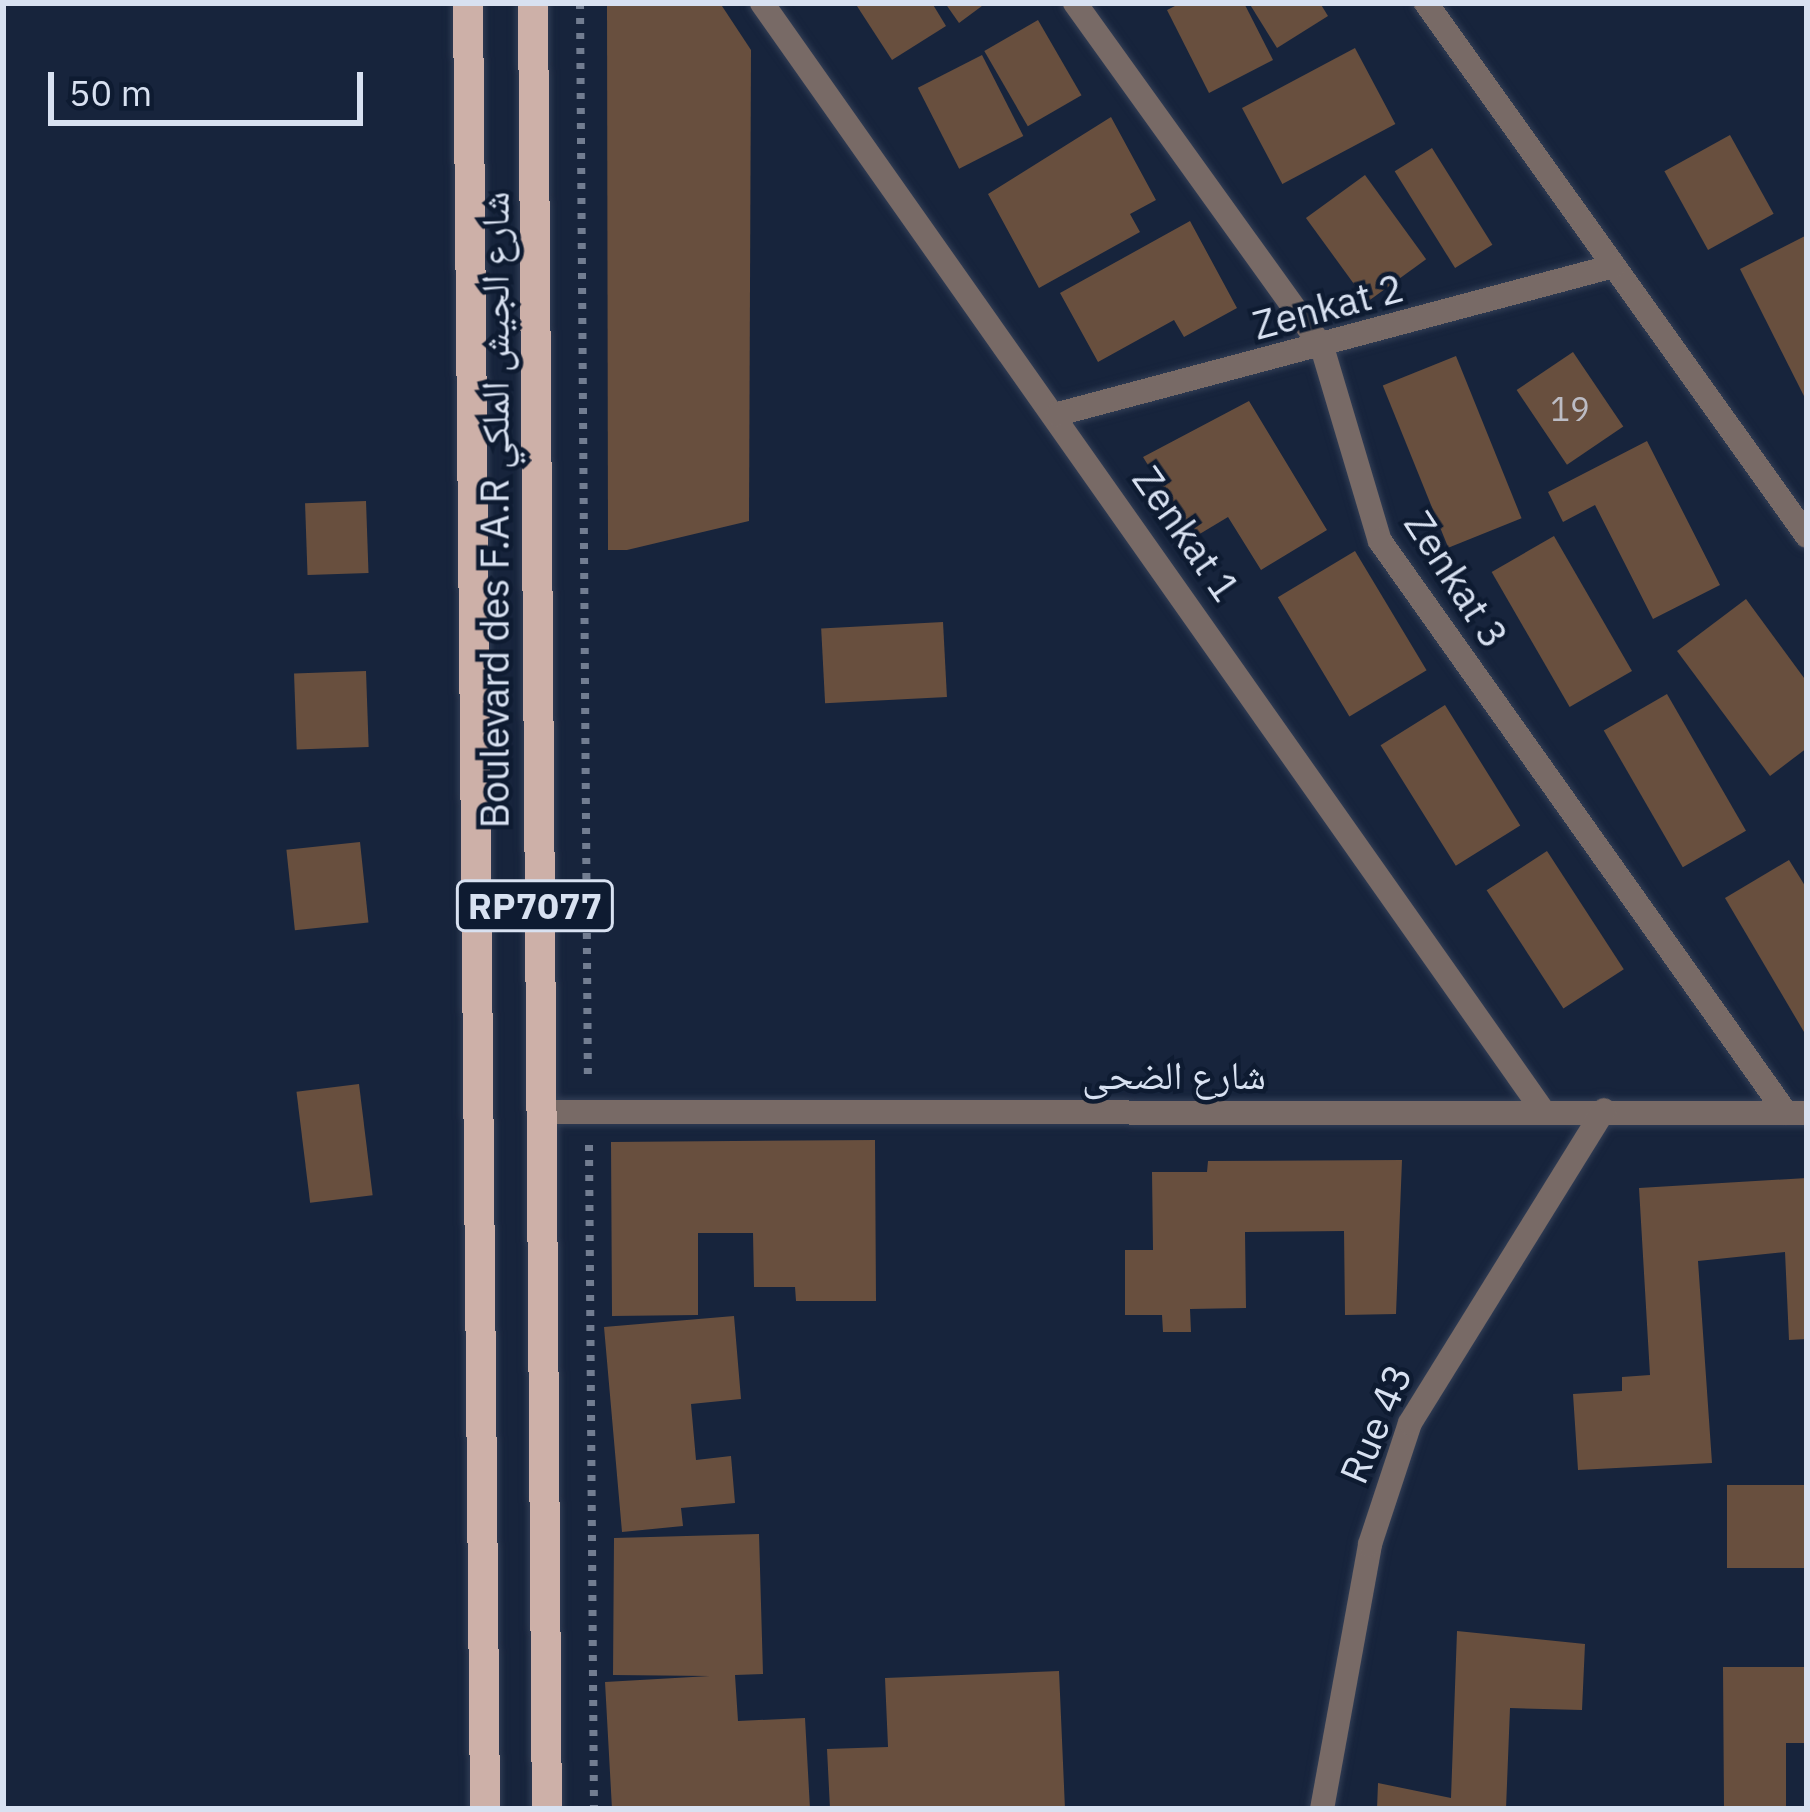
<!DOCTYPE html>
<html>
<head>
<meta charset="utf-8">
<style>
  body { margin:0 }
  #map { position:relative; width:1810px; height:1812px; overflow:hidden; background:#17243c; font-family:"IBM Plex Sans","Noto Naskh Arabic",sans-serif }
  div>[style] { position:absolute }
  .building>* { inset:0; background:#684f3e; transform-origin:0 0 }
  .path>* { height:8px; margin-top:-4px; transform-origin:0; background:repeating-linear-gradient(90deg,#727d91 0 6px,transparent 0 15px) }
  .roads { filter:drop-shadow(0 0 3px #323e55) drop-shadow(0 0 3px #323e55) }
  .minor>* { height:24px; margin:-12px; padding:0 12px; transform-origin:12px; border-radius:12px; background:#786a66 }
  .primary>* { height:30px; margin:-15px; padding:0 15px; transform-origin:15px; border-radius:15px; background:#cdb0a8 }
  span { translate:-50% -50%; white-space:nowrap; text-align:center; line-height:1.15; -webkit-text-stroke:9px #0e1b31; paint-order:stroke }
  .number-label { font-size:33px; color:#bcbcc4 }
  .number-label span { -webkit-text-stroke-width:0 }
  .shield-label span { padding:3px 9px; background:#0e1b31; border:3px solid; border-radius:9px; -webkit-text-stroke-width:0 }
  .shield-label { font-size:36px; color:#d8e1f1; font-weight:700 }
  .street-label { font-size:39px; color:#d8e1f1 }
  .frame { position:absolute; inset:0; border:6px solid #d8e1f1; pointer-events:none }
  .scale { position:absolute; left:48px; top:72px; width:315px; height:54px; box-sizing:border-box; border:6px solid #d8e1f1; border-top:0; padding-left:15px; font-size:36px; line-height:42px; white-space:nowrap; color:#d8e1f1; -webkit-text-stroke:9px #0e1b31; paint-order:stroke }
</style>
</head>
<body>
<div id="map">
  <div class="building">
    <div style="clip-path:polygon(607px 3px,720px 3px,751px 50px,749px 521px,627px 550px,608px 550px)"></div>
    <div style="clip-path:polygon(855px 3px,932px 3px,946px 26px,892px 60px)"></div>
    <div style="clip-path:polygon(945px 3px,986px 3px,959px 23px)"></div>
    <div style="clip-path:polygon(1181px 3px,1244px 3px,1273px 60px,1209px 93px,1167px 10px)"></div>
    <div style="clip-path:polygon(1249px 3px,1320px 3px,1328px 16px,1277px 48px)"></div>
    <div style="left:1038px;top:20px;width:87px;height:62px;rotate:60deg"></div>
    <div style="left:1355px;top:48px;width:86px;height:128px;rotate:62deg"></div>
    <div style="left:982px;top:55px;width:91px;height:72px;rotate:63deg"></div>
    <div style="clip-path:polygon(1111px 117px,1156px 200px,1130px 214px,1140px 232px,1039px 288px,988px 194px)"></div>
    <div style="left:1730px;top:135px;width:90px;height:75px;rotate:61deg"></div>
    <div style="left:1432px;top:148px;width:114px;height:44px;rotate:58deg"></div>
    <div style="left:1365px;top:175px;width:104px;height:73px;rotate:54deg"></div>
    <div style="clip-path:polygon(1190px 221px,1237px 308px,1184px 337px,1174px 320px,1098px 362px,1060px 293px)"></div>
    <div style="clip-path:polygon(1807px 235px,1807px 402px,1740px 269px)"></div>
    <div style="left:1573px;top:352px;width:90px;height:68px;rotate:56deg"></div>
    <div style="left:1456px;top:356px;width:175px;height:79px;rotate:68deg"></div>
    <div style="clip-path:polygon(1249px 401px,1327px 530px,1261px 570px,1228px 517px,1193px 538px,1143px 457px)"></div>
    <div style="clip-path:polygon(1647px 441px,1720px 585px,1653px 619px,1595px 505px,1563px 522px,1548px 492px)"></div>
    <div style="left:366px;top:501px;width:72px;height:61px;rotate:88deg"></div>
    <div style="left:1554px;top:536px;width:156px;height:72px;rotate:60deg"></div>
    <div style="left:1355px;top:551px;width:139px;height:90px;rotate:59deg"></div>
    <div style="clip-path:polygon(1746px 599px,1807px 682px,1807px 748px,1770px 776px,1677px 651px)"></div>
    <div style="left:943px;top:622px;width:75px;height:122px;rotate:87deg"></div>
    <div style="left:366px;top:671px;width:76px;height:72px;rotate:88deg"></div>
    <div style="left:1667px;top:694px;width:158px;height:73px;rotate:60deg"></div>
    <div style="left:1445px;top:705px;width:142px;height:76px;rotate:58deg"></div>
    <div style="left:360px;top:842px;width:81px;height:74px;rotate:84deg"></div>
    <div style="left:1547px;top:851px;width:141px;height:72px;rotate:57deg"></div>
    <div style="clip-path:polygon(1789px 860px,1807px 889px,1807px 1037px,1725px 898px)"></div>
    <div style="left:359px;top:1084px;width:112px;height:63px;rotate:83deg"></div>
    <div style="clip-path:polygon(875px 1140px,876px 1301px,796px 1301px,795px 1287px,754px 1287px,753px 1233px,698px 1233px,698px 1315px,612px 1316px,611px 1142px)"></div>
    <div style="clip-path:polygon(1402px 1160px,1396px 1314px,1345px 1315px,1344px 1231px,1245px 1232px,1246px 1308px,1190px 1309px,1191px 1332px,1163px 1332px,1162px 1315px,1125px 1315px,1125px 1250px,1153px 1250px,1152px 1172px,1207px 1172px,1208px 1161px)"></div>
    <div style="clip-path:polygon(1807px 1178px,1807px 1339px,1789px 1340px,1785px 1252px,1698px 1261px,1712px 1463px,1578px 1470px,1573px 1394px,1622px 1391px,1622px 1377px,1650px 1375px,1639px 1188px)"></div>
    <div style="clip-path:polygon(734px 1316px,741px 1399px,691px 1404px,696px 1460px,731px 1456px,735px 1503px,681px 1508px,683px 1526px,622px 1532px,604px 1327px)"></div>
    <div style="left:1807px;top:1485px;width:83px;height:80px;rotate:90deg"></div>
    <div style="clip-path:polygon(759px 1534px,763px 1674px,735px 1675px,738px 1721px,805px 1718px,810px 1809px,612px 1809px,605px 1682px,710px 1676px,613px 1675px,614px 1538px)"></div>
    <div style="clip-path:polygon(1457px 1631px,1585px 1644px,1582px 1710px,1510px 1708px,1506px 1809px,1377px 1809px,1378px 1783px,1451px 1798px)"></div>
    <div style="clip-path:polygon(1723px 1667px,1807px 1667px,1807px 1743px,1786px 1743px,1786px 1809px,1724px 1809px)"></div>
    <div style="clip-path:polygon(1059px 1671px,1065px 1809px,830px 1809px,827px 1749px,888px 1747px,885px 1678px)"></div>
  </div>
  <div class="path">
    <div style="left:580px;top:3px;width:1079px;rotate:89.58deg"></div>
    <div style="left:589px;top:1145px;width:664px;rotate:89.57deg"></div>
  </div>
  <div class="roads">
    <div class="minor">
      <div style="left:762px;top:3px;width:1356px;rotate:54.82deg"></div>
      <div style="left:1075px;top:3px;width:423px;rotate:54.3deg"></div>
      <div style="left:1322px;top:347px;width:202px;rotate:73.4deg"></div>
      <div style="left:1380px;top:541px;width:701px;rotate:54.63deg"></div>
      <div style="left:1426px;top:3px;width:655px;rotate:54.44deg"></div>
      <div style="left:1058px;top:414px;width:575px;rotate:-14.91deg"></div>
      <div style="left:542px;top:1112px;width:1265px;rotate:0.05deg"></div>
      <div style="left:1322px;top:1809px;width:269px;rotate:-79.7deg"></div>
      <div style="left:1370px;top:1544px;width:127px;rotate:-71.7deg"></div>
      <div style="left:1410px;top:1423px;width:368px;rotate:-58.2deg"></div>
    </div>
    <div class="primary">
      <div style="left:468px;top:3px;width:1806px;rotate:89.46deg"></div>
      <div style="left:533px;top:3px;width:1806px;rotate:89.56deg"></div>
    </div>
  </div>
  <div class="number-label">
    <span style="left:1570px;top:409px">19</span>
  </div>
  <div class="shield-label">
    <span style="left:535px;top:906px">RP7077</span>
  </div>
  <div class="street-label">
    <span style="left:1328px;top:307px;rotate:-15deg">Zenkat 2</span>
    <span style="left:495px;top:510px;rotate:-90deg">Boulevard des F.A.R شارع الجيش الملكي</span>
    <span style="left:1186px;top:534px;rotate:55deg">Zenkat 1</span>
    <span style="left:1456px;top:580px;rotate:57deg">Zenkat 3</span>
    <span style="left:1174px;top:1075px">شارع الضحى</span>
    <span style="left:1376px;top:1424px;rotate:-67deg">Rue 43</span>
  </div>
  <div class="frame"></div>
  <div class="scale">50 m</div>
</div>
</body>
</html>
